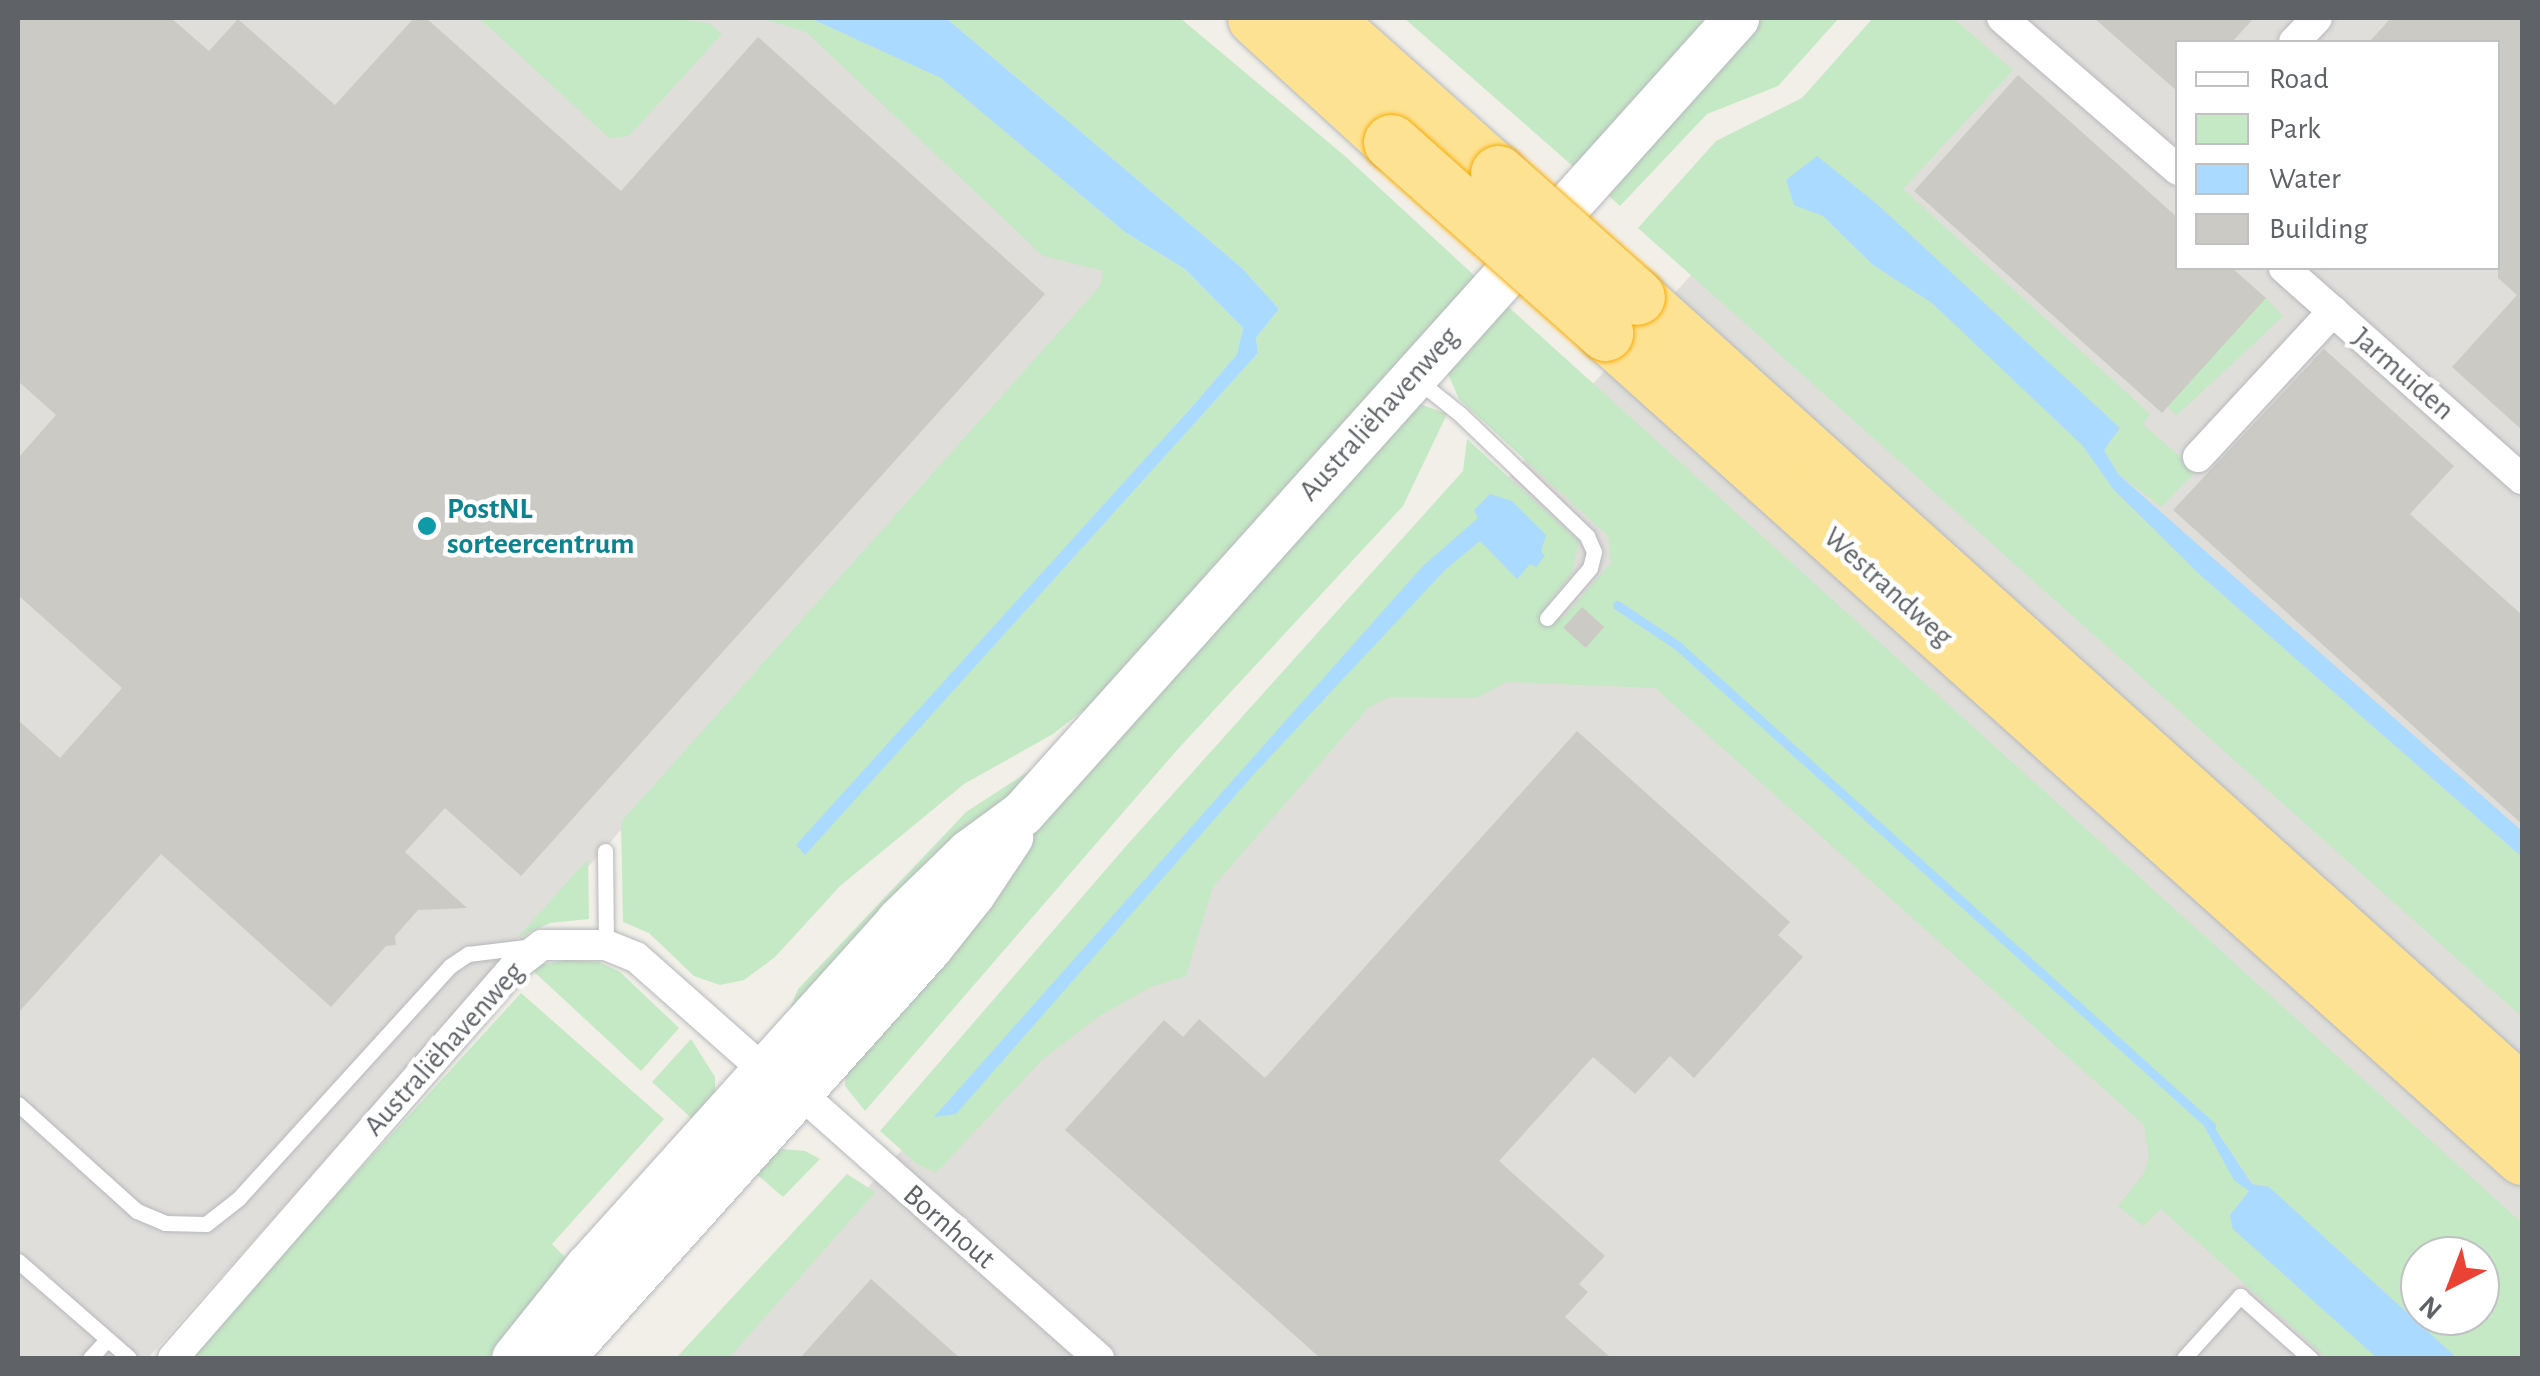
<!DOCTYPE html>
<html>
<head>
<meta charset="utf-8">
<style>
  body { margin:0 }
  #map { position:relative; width:2540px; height:1376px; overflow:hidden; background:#f1efe8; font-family:"Alegreya Sans",sans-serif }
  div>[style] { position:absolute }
  .industrial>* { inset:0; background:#e0deda }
  .green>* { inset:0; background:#c5e8c5; transform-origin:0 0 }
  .water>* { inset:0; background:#aadaff }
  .stream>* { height:9px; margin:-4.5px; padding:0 4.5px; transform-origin:4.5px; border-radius:4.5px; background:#aadaff }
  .building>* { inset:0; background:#cccac5; transform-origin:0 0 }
  .roads { filter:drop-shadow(0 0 2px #b5b8bc) drop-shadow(0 0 2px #b5b8bc) }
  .lane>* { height:15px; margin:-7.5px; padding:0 7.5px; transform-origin:7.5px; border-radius:7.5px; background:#fff }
  .street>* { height:30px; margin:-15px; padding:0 15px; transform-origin:15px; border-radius:15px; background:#fff }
  .secondary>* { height:45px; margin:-22.5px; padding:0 22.5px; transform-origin:22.5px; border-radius:22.5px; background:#fff }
  .highway>* { height:55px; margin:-27.5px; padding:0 27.5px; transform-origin:27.5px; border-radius:27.5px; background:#fde293 }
  .bridges { filter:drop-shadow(0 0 2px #f9ab00) drop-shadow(0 0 2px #f9ab00) }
  .highway-bridge>* { height:55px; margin:-27.5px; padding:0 27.5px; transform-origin:27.5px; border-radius:27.5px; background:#fde293 }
  .dots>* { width:28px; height:28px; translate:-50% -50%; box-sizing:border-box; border:5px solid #fff; border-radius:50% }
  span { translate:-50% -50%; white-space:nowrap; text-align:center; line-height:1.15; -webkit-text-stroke:9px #fff; paint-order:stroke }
  .street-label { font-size:30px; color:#5f6368 }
  .culture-label { font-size:30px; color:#0d838f; font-weight:700 }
  .left { translate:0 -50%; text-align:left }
  .frame { position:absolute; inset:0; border:20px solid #5f6368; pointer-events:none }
  .legend { position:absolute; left:2175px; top:40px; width:325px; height:230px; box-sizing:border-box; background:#fff; border:2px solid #bfc1c3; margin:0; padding:12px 18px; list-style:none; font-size:30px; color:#5f6368 }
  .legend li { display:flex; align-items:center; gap:20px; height:50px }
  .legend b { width:50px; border:2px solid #bfc1c3 }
  .north { position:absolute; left:2400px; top:1236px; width:100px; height:100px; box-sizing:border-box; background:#fff; border:2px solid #bfc1c3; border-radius:50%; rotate:222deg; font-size:28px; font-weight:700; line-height:40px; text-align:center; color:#5f6368 }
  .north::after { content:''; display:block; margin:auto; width:35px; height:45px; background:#ea4335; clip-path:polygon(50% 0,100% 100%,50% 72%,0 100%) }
</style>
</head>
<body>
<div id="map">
  <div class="industrial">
    <div style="clip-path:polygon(18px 18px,906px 18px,1137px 254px,148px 1358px,18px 1358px)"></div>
    <div style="clip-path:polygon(evenodd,1923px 18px,2522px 18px,2522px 1358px,714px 1358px,1923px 18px,2178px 42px,2498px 42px,2498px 268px,2178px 268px,2178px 42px,1923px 18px,2420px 1256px,2480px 1256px,2480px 1316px,2420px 1316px,2420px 1256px)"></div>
  </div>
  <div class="green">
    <div style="clip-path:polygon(479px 18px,667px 18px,709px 23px,722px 34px,629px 136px,609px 138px)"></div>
    <div style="clip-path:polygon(760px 18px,810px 18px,941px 78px,1126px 233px,1185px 269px,1243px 328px,1237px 354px,1198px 400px,797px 845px,805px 854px,1258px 353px,1256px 338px,1279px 309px,1242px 268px,946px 18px,1180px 18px,1346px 157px,1478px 279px,1113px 687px,1053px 734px,964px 784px,840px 886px,775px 957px,744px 980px,720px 985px,694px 976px,649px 933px,623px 922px,621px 822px,1100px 286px,1103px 271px,1043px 256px,806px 32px)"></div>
    <div style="clip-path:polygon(1404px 18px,1706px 18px,1576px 169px)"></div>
    <div style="clip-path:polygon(1760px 18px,1839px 18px,1778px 86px,1707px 114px,1620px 206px,1601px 189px)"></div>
    <div style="clip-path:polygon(1873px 18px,1953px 18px,2013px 70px,1903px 189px,2150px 414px,2143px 424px,2196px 471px,2161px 507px,2118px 474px,2104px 450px,2120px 428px,1877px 204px,1817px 157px,1823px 216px,1873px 265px,1932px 303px,1983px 350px,2082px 445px,2114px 490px,2198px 573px,2522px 857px,2522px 1017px,1638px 228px,1716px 141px,1802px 98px)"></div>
    <div style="left:2266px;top:298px;width:25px;height:146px;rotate:47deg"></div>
    <div style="clip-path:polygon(evenodd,1502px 301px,2522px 1223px,2522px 1358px,2457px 1358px,2269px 1187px,2253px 1184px,2210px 1122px,2249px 1191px,2230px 1215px,2377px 1358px,2327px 1358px,2161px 1209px,2143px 1226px,2118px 1206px,2144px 1173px,2149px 1157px,2144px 1125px,1655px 688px,1507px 682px,1476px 698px,1389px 697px,1368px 708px,1213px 887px,1186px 976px,1151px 987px,1098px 1017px,1042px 1060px,936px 1173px,917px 1164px,880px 1131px,1127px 845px,1463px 471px,1467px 439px,1579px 542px,1572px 573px,1544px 608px,1562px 619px,1611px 563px,1608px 536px,1459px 399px,1445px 367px,1502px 301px,2420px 1256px,2480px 1256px,2480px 1316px,2420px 1316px,2420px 1256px)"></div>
    <div style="clip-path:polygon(1412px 401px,1447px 414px,1403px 506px,1177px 750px,865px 1111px,845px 1086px,848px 1042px)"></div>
    <div style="clip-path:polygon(1066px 747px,783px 1026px,798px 989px,966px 812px)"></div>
    <div style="clip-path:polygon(588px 859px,589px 919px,550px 923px,517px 938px)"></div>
    <div style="clip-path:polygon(566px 960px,599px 962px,620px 972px,679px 1028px,641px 1071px,529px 967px)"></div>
    <div style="clip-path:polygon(521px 993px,664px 1119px,552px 1244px,565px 1257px,504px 1358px,187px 1358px)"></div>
    <div style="clip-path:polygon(691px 1039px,715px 1077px,715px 1098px,700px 1126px,652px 1082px)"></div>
    <div style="clip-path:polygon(782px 1149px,805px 1151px,820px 1159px,783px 1197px,745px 1164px,766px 1152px)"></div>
    <div style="clip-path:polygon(847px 1174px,875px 1192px,729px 1358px,676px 1358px)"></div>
  </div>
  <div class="water">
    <div style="clip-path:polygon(810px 18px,946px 18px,1242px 268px,1279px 309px,1256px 338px,1258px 353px,805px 855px,796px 845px,1198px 400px,1237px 354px,1243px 328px,1185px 269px,1126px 233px,941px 78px)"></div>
    <div style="clip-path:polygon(1817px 156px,1877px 204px,2120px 428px,2104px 450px,2118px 474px,2522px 831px,2522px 857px,2198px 573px,2114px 490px,2082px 445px,1932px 303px,1873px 265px,1823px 216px,1794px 205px,1786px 180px)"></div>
    <div style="clip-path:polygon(1490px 494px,1512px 501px,1546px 535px,1541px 552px,1545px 555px,1536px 567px,1530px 564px,1517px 579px,1480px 541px,1445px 570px,1255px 773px,956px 1114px,934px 1117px,1422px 567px,1478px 518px,1474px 510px)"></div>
    <div style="clip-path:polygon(2210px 1121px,2252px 1184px,2269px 1187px,2457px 1358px,2377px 1358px,2233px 1229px,2230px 1215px,2249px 1191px,2234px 1180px,2204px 1126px)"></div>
  </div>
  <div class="stream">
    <div style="left:1617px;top:605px;width:72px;rotate:33.7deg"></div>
    <div style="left:1677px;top:645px;width:719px;rotate:42.01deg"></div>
  </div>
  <div class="building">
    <div style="clip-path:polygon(18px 18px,171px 18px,209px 51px,238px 19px,335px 105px,414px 18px,426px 18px,621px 191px,758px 37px,1045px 294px,521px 876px,445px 808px,405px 852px,467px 908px,418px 910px,395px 936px,396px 945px,386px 946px,331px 1007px,161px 854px,18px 1013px,18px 720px,60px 758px,122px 688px,18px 595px,18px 458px,56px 415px,18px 381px)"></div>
    <div style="clip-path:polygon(2094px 18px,2254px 18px,2232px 42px,2178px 42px,2178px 92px)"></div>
    <div style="clip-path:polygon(2391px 18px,2522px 18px,2522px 430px,2452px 367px,2517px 295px,2498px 278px,2498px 42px,2369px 42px)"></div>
    <div style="clip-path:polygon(2018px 75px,2178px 218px,2178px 268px,2232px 268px,2266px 298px,2162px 413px,1914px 191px)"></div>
    <div style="clip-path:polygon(2324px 349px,2454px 466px,2410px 514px,2522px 615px,2522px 824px,2173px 510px)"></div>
    <div style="left:1582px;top:607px;width:30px;height:28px;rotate:42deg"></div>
    <div style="clip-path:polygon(1577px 731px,1790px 922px,1778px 935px,1803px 957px,1694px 1078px,1670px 1056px,1635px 1094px,1593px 1057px,1499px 1161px,1605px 1256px,1579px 1284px,1588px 1292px,1565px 1317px,1611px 1358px,1320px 1358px,1065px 1130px,1164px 1020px,1183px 1037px,1199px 1019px,1265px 1078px)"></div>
    <div style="clip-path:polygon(871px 1279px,934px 1335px,960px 1358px,800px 1358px)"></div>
  </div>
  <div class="roads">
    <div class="lane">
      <div style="left:1415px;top:378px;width:59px;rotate:38.8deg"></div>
      <div style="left:1461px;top:415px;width:175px;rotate:43.8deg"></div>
      <div style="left:1587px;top:536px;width:17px;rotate:66deg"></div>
      <div style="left:1594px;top:552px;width:16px;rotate:104deg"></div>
      <div style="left:1590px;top:568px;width:66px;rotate:130.7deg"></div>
      <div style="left:605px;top:851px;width:94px;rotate:89.4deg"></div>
      <div style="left:18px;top:1104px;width:160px;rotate:42deg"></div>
      <div style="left:137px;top:1211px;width:30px;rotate:23deg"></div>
      <div style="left:165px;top:1223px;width:41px;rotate:1.4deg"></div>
      <div style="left:206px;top:1224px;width:41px;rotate:-38deg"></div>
      <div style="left:238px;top:1199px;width:315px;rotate:-47.7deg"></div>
      <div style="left:450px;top:966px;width:22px;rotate:-34deg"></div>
      <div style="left:468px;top:954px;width:65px;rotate:-7deg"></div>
      <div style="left:18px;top:1261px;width:147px;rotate:41.1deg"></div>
      <div style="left:90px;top:1358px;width:25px;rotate:-47deg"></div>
      <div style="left:2184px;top:1358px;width:84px;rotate:-47.9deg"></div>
      <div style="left:2240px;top:1296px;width:94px;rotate:41.5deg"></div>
    </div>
    <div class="street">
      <div style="left:2002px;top:18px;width:233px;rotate:40.8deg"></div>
      <div style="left:2294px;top:42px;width:33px;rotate:-46deg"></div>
      <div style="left:2284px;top:268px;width:318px;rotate:41.6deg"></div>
      <div style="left:2198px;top:457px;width:199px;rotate:-47.2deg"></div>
      <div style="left:173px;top:1358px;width:520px;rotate:-48.9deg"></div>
      <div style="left:515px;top:966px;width:34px;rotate:-38deg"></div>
      <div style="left:542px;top:945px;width:64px"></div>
      <div style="left:606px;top:945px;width:32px;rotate:22deg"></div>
      <div style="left:636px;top:957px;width:172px;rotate:41.5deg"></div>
      <div style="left:765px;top:1071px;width:41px;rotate:32.2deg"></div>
      <div style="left:800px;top:1093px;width:400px;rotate:41.6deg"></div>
    </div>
    <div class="secondary">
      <div style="left:514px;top:1358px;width:117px;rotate:-51.3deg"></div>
      <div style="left:587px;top:1267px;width:465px;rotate:-48deg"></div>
      <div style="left:898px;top:921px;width:99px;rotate:-44.2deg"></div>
      <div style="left:969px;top:852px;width:66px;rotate:-36.3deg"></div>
      <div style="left:1022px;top:813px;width:1069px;rotate:-48.07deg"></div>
      <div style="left:561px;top:1358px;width:551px;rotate:-48.09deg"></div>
      <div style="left:929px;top:948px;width:69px;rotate:-51.5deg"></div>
      <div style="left:972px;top:894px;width:69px;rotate:-56.3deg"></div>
    </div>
    <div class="highway">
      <div style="left:1255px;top:18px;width:184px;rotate:42.4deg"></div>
      <div style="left:1324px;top:18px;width:233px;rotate:41.7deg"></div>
      <div style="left:1637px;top:297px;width:1190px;rotate:41.97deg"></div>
      <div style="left:1605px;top:333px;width:1233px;rotate:41.94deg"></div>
    </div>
  </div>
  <div class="bridges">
    <div class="highway-bridge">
      <div style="left:1391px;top:142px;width:287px;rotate:41.7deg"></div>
      <div style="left:1498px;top:173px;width:186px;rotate:41.7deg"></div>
    </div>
  </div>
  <div class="dots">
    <div style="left:427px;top:526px;background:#0f9aa8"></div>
  </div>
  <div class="street-label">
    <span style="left:2403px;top:374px;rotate:41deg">Jarmuiden</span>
    <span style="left:1379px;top:414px;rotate:-48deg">Australiëhavenweg</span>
    <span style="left:1888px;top:587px;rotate:42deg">Westrandweg</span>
    <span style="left:444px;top:1049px;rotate:-48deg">Australiëhavenweg</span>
    <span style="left:949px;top:1227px;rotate:41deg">Bornhout</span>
  </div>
  <div class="culture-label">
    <span class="left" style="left:447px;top:526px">PostNL<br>sorteercentrum</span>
  </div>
  <div class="frame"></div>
  <ul class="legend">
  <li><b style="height:12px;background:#fff"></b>Road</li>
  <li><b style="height:28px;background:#c5e8c5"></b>Park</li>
  <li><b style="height:28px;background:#aadaff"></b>Water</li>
  <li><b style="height:28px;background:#cccac5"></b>Building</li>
  </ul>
  <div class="north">N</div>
</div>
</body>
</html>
